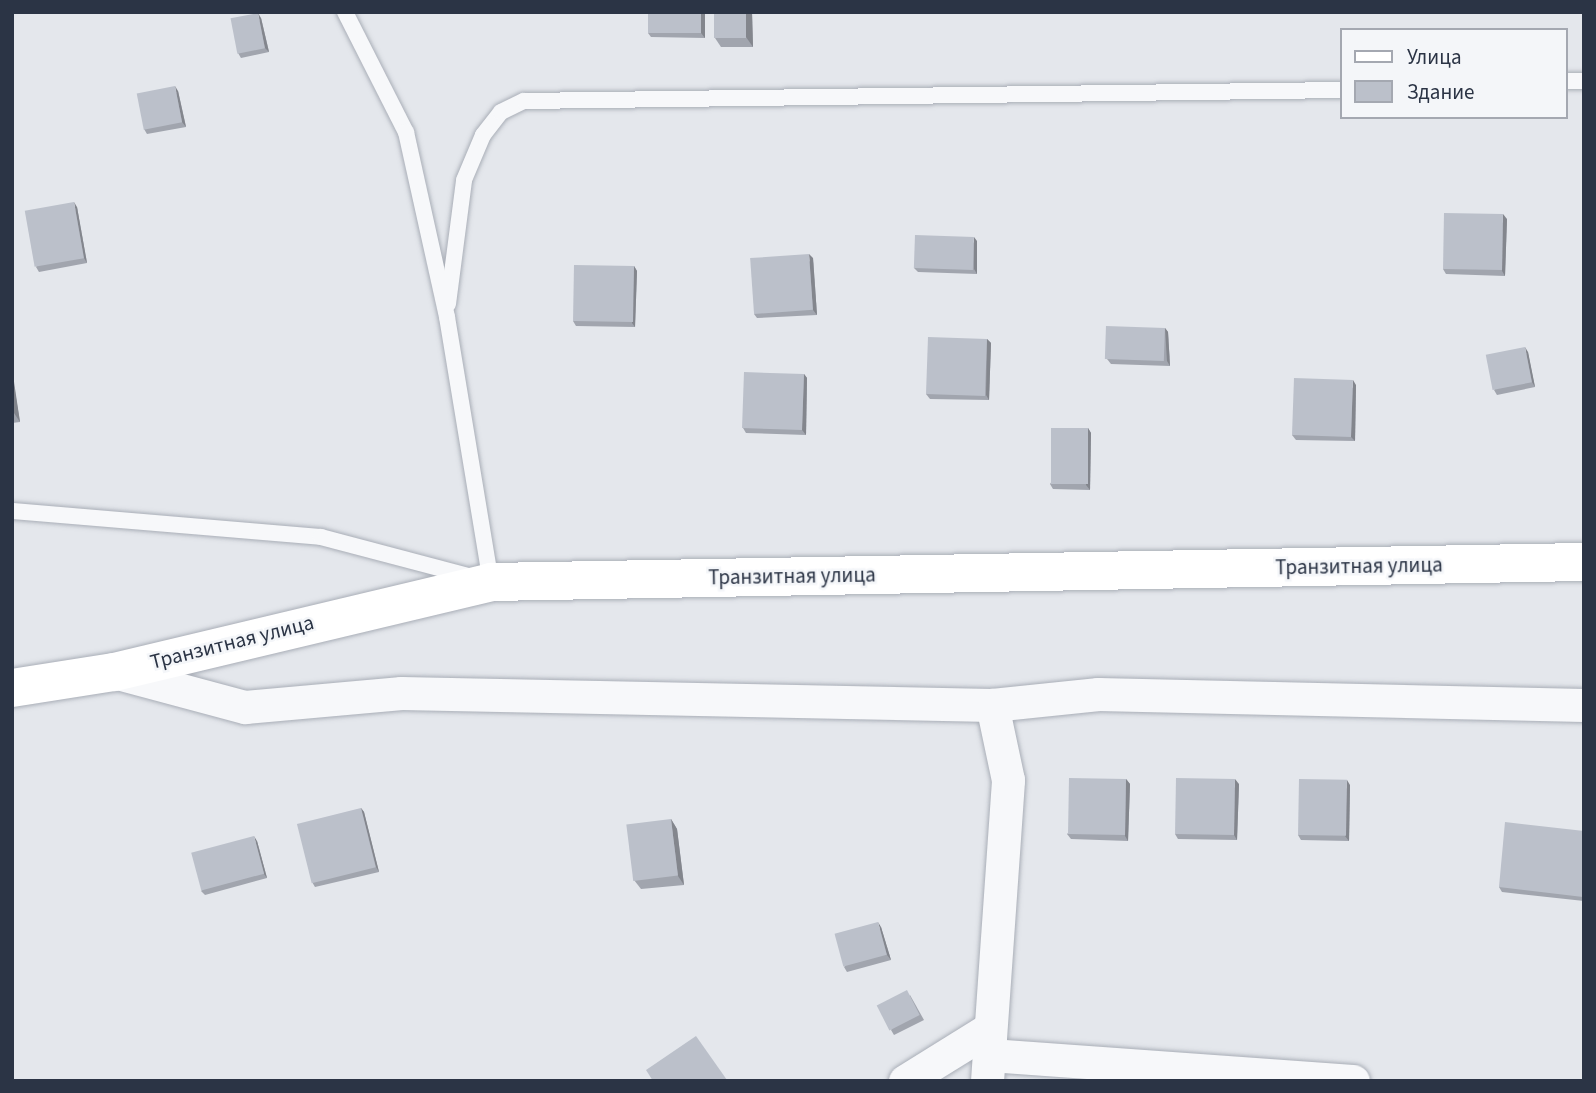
<!DOCTYPE html>
<html>
<head>
<meta charset="utf-8">
<style>
  body { margin:0 }
  #map { position:relative; width:1596px; height:1093px; overflow:hidden; background:#e4e7ec; font-family:"Source Sans 3",sans-serif }
  div>[style] { position:absolute }
  .roads { filter:drop-shadow(0 0 2px #a9aeb7) drop-shadow(0 0 2px #a9aeb7) }
  .lane>* { height:16px; margin:-8px; padding:0 8px; transform-origin:8px; border-radius:8px; background:#f7f8fa }
  .street>* { height:33px; margin:-16.5px; padding:0 16.5px; transform-origin:16.5px; border-radius:16.5px; background:#f7f8fa }
  .secondary>* { height:38px; margin:-19px; padding:0 19px; transform-origin:19px; border-radius:19px; background:#fff }
  .wall>* { inset:0; background:#a1a5ae }
  .shaded-wall>* { inset:0; background:#83868d }
  .building>* { inset:0; background:#bbc0ca; transform-origin:0 0 }
  span { translate:-50% -50%; white-space:nowrap; text-align:center; line-height:1.15; -webkit-text-stroke:5px #f4f6f9; paint-order:stroke }
  .street-label { font-size:21px; color:#2b3445 }
  .frame { position:absolute; inset:0; border:14px solid #2b3445; pointer-events:none }
  .legend { position:absolute; left:1340px; top:28px; width:228px; height:91px; box-sizing:border-box; background:#f4f6f9; border:2px solid #a4a8b1; margin:0; padding:9px 12px; list-style:none; font-size:21px; color:#2b3445 }
  .legend li { display:flex; align-items:center; gap:14px; height:35px }
  .legend b { width:35px; border:2px solid #a4a8b1 }
</style>
</head>
<body>
<div id="map">
  <div class="roads">
    <div class="lane">
      <div style="left:345px;top:12px;width:135px;rotate:63.1deg"></div>
      <div style="left:406px;top:132px;width:189px;rotate:77.5deg"></div>
      <div style="left:447px;top:317px;width:269px;rotate:80.6deg"></div>
      <div style="left:1566px;top:81px;width:18px"></div>
      <div style="left:448px;top:304px;width:125px;rotate:-82.6deg"></div>
      <div style="left:464px;top:180px;width:49px;rotate:-67.1deg"></div>
      <div style="left:483px;top:135px;width:29px;rotate:-52deg"></div>
      <div style="left:501px;top:112px;width:25px;rotate:-26deg"></div>
      <div style="left:524px;top:101px;width:818px;rotate:-0.77deg"></div>
      <div style="left:12px;top:511px;width:310px;rotate:4.8deg"></div>
      <div style="left:321px;top:537px;width:153px;rotate:14.8deg"></div>
    </div>
    <div class="street">
      <div style="left:114px;top:672px;width:136px;rotate:15deg"></div>
      <div style="left:245px;top:707px;width:157px;rotate:-5.1deg"></div>
      <div style="left:401px;top:693px;width:591px;rotate:1.16deg"></div>
      <div style="left:992px;top:705px;width:107px;rotate:-5.9deg"></div>
      <div style="left:1098px;top:694px;width:486px;rotate:1.3deg"></div>
      <div style="left:989px;top:1055px;width:365px;rotate:4.1deg"></div>
      <div style="left:905px;top:1081px;width:99px;rotate:-31.8deg"></div>
      <div style="left:987px;top:1081px;width:302px;rotate:-86deg"></div>
      <div style="left:1008px;top:780px;width:77px;rotate:-102deg"></div>
    </div>
    <div class="secondary">
      <div style="left:12px;top:688px;width:103px;rotate:-8.9deg"></div>
      <div style="left:114px;top:672px;width:388px;rotate:-13.4deg"></div>
      <div style="left:491px;top:582px;width:1093px;rotate:-1.05deg"></div>
    </div>
  </div>
  <div class="wall">
    <div style="clip-path:polygon(648px 12px,705px 12px,705px 38px,651px 37px,648px 33px)"></div>
    <div style="clip-path:polygon(714px 12px,752px 12px,753px 47px,721px 47px,715px 38px)"></div>
    <div style="clip-path:polygon(261px 18px,269px 52px,241px 58px,238px 53px)"></div>
    <div style="clip-path:polygon(178px 91px,186px 127px,147px 134px,144px 129px)"></div>
    <div style="clip-path:polygon(77px 207px,87px 263px,39px 272px,36px 267px)"></div>
    <div style="clip-path:polygon(1507px 219px,1505px 276px,1446px 274px,1443px 269px)"></div>
    <div style="clip-path:polygon(977px 241px,977px 274px,918px 272px,914px 268px)"></div>
    <div style="clip-path:polygon(813px 258px,817px 315px,757px 318px,754px 314px)"></div>
    <div style="clip-path:polygon(634px 266px,637px 271px,635px 327px,576px 326px,573px 321px)"></div>
    <div style="clip-path:polygon(1165px 328px,1168px 332px,1170px 366px,1111px 364px,1107px 359px)"></div>
    <div style="clip-path:polygon(987px 339px,991px 343px,989px 400px,930px 399px,926px 394px)"></div>
    <div style="clip-path:polygon(1528px 352px,1535px 387px,1497px 395px,1494px 390px)"></div>
    <div style="clip-path:polygon(12px 374px,20px 422px,12px 423px)"></div>
    <div style="clip-path:polygon(804px 374px,807px 378px,806px 435px,746px 433px,743px 428px)"></div>
    <div style="clip-path:polygon(1356px 385px,1355px 441px,1296px 440px,1292px 435px)"></div>
    <div style="clip-path:polygon(1088px 428px,1091px 433px,1090px 490px,1053px 489px,1050px 484px)"></div>
    <div style="clip-path:polygon(1126px 779px,1130px 784px,1128px 841px,1071px 839px,1067px 834px)"></div>
    <div style="clip-path:polygon(1239px 784px,1237px 840px,1178px 839px,1175px 834px)"></div>
    <div style="clip-path:polygon(1350px 785px,1349px 841px,1301px 840px,1298px 835px)"></div>
    <div style="clip-path:polygon(361px 808px,364px 812px,379px 872px,315px 887px,312px 882px)"></div>
    <div style="clip-path:polygon(671px 819px,677px 829px,684px 885px,641px 889px,634px 880px)"></div>
    <div style="clip-path:polygon(1584px 831px,1584px 901px,1502px 892px,1499px 887px)"></div>
    <div style="clip-path:polygon(257px 841px,267px 878px,205px 895px,201px 891px)"></div>
    <div style="clip-path:polygon(881px 927px,891px 960px,847px 972px,844px 967px)"></div>
    <div style="clip-path:polygon(910px 995px,924px 1020px,894px 1035px,891px 1030px)"></div>
  </div>
  <div class="shaded-wall">
    <div style="clip-path:polygon(701px 12px,705px 12px,705px 38px,701px 33px)"></div>
    <div style="clip-path:polygon(746px 12px,752px 12px,753px 47px,746px 37px)"></div>
    <div style="clip-path:polygon(258px 13px,261px 18px,269px 52px,265px 48px)"></div>
    <div style="clip-path:polygon(175px 86px,178px 91px,186px 127px,182px 122px)"></div>
    <div style="clip-path:polygon(74px 202px,77px 207px,87px 263px,84px 258px)"></div>
    <div style="clip-path:polygon(1503px 214px,1507px 219px,1505px 276px,1502px 271px)"></div>
    <div style="clip-path:polygon(974px 237px,977px 241px,977px 274px,974px 269px)"></div>
    <div style="clip-path:polygon(809px 254px,813px 258px,817px 315px,813px 310px)"></div>
    <div style="clip-path:polygon(634px 266px,637px 271px,635px 327px,632px 323px)"></div>
    <div style="clip-path:polygon(1165px 328px,1168px 332px,1170px 366px,1167px 361px)"></div>
    <div style="clip-path:polygon(987px 339px,991px 343px,989px 400px,986px 395px)"></div>
    <div style="clip-path:polygon(1525px 347px,1528px 352px,1535px 387px,1532px 382px)"></div>
    <div style="clip-path:polygon(12px 374px,13px 375px,20px 422px,14px 413px,12px 403px)"></div>
    <div style="clip-path:polygon(804px 374px,807px 378px,806px 435px,802px 430px)"></div>
    <div style="clip-path:polygon(1353px 380px,1356px 385px,1355px 441px,1351px 437px)"></div>
    <div style="clip-path:polygon(1088px 428px,1091px 433px,1090px 490px,1086px 485px)"></div>
    <div style="clip-path:polygon(1126px 779px,1130px 784px,1128px 841px,1125px 836px)"></div>
    <div style="clip-path:polygon(1235px 779px,1239px 784px,1237px 840px,1234px 835px)"></div>
    <div style="clip-path:polygon(1347px 780px,1350px 785px,1349px 841px,1345px 836px)"></div>
    <div style="clip-path:polygon(361px 808px,364px 812px,379px 872px,376px 867px)"></div>
    <div style="clip-path:polygon(671px 819px,677px 829px,684px 885px,678px 876px)"></div>
    <div style="clip-path:polygon(254px 836px,257px 841px,267px 878px,264px 874px)"></div>
    <div style="clip-path:polygon(878px 922px,881px 927px,891px 960px,887px 955px)"></div>
  </div>
  <div class="building">
    <div style="left:648px;top:12px;width:53px;height:21px"></div>
    <div style="left:714px;top:12px;width:32px;height:26px"></div>
    <div style="left:258px;top:13px;width:36px;height:28px;rotate:79deg"></div>
    <div style="left:175px;top:86px;width:37px;height:39px;rotate:79deg"></div>
    <div style="left:74px;top:202px;width:57px;height:50px;rotate:80deg"></div>
    <div style="left:1444px;top:213px;width:59px;height:56px;rotate:1deg"></div>
    <div style="left:915px;top:235px;width:59px;height:33px;rotate:2deg"></div>
    <div style="left:809px;top:254px;width:56px;height:59px;rotate:86deg"></div>
    <div style="left:574px;top:265px;width:60px;height:56px;rotate:1deg"></div>
    <div style="left:1106px;top:326px;width:59px;height:33px;rotate:2deg"></div>
    <div style="left:928px;top:337px;width:59px;height:57px;rotate:2deg"></div>
    <div style="left:1525px;top:347px;width:36px;height:40px;rotate:79deg"></div>
    <div style="left:744px;top:372px;width:60px;height:56px;rotate:2deg"></div>
    <div style="left:1294px;top:378px;width:59px;height:57px;rotate:2deg"></div>
    <div style="left:1051px;top:428px;width:37px;height:56px"></div>
    <div style="left:1069px;top:778px;width:57px;height:56px;rotate:1deg"></div>
    <div style="left:1176px;top:778px;width:59px;height:56px;rotate:1deg"></div>
    <div style="left:1299px;top:779px;width:48px;height:56px;rotate:1deg"></div>
    <div style="left:361px;top:808px;width:61px;height:66px;rotate:76deg"></div>
    <div style="left:671px;top:819px;width:57px;height:45px;rotate:83deg"></div>
    <div style="clip-path:polygon(1505px 822px,1584px 831px,1584px 885px,1583px 897px,1499px 887px)"></div>
    <div style="left:254px;top:836px;width:39px;height:65px;rotate:75deg"></div>
    <div style="left:878px;top:922px;width:34px;height:45px;rotate:75deg"></div>
    <div style="left:907px;top:990px;width:28px;height:34px;rotate:63deg"></div>
    <div style="clip-path:polygon(696px 1036px,727px 1080px,653px 1081px,646px 1070px)"></div>
  </div>
  <div class="street-label">
    <span style="left:1359px;top:566px;rotate:-1deg">Транзитная улица</span>
    <span style="left:792px;top:576px;rotate:-1deg">Транзитная улица</span>
    <span style="left:232px;top:642px;rotate:-14deg">Транзитная улица</span>
  </div>
  <div class="frame"></div>
  <ul class="legend">
  <li><b style="height:9px;background:#fff"></b>Улица</li>
  <li><b style="height:19px;background:#bbc0ca"></b>Здание</li>
  </ul>
</div>
</body>
</html>
